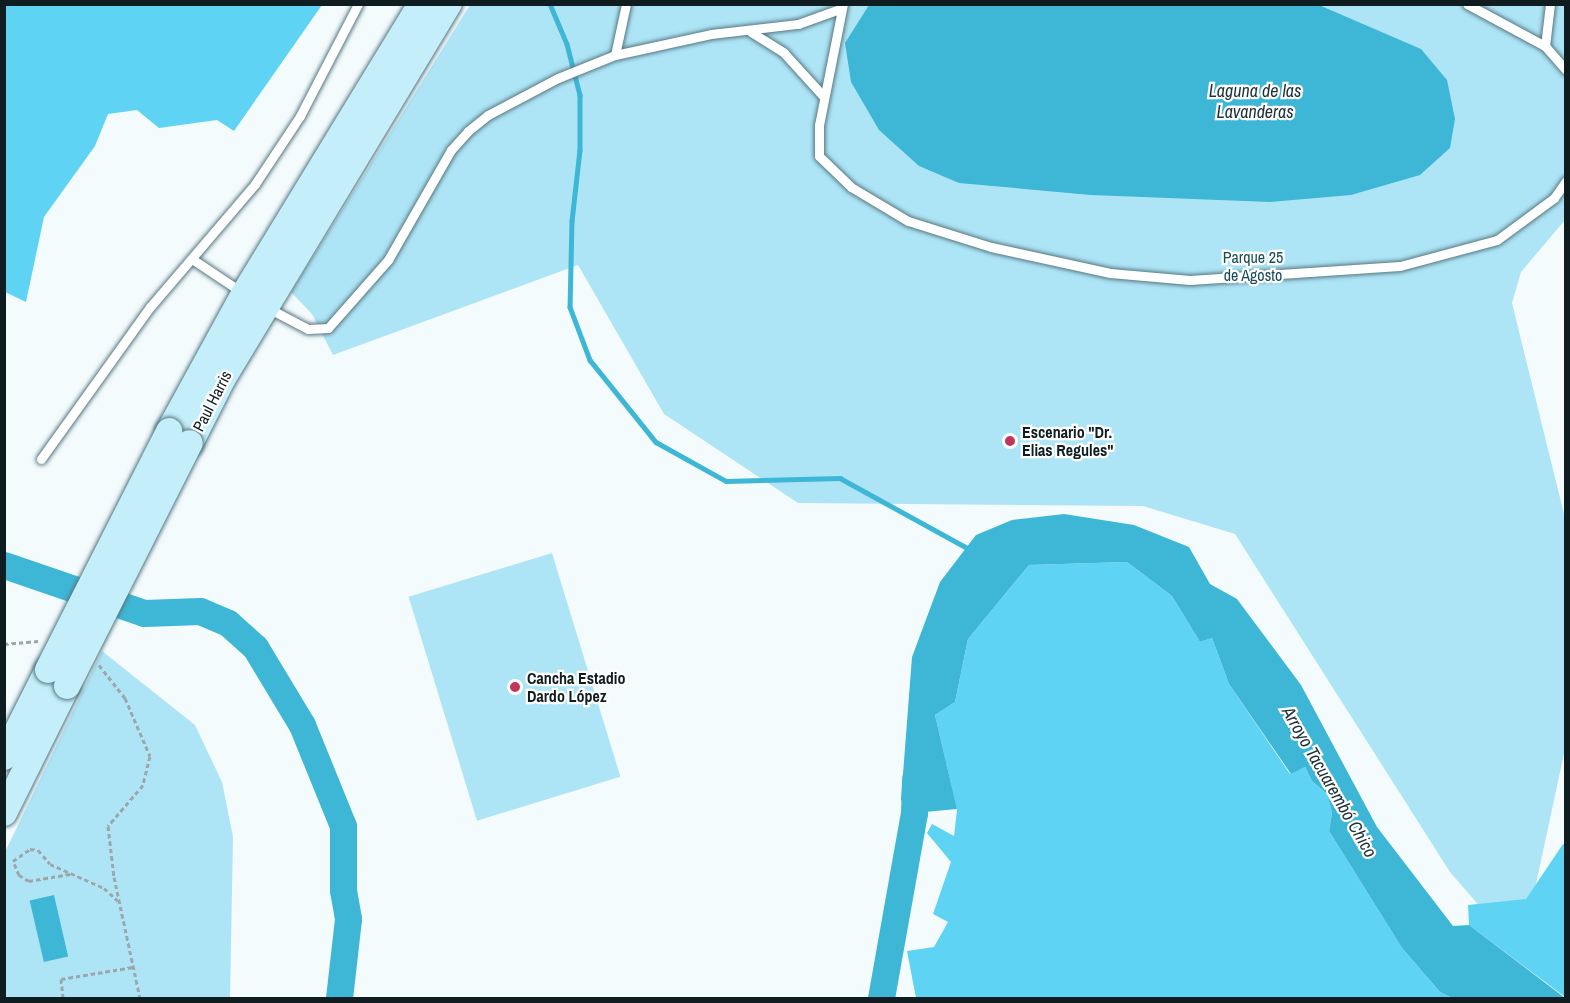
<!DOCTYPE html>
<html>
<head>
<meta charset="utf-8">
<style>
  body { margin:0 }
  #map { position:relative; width:1570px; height:1003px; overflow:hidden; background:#f4fbfd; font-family:"Archivo Narrow",sans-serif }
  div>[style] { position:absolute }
  .green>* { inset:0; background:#aee5f6; transform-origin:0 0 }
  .forest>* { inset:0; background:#5fd3f3 }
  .water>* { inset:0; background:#3eb7d6; transform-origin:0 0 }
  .stream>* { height:4.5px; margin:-2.25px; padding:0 2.25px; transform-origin:2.25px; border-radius:2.25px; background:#3eb7d6 }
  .river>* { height:27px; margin:-13.5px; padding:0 13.5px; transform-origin:13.5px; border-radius:13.5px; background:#3eb7d6 }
  .path>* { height:3px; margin-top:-1.5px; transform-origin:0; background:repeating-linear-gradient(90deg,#9da6a9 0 4.5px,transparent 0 7.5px) }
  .roads { filter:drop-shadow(0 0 2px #567882) drop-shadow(0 0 2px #567882) }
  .lane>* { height:9px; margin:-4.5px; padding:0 4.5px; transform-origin:4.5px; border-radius:4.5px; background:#fff }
  .secondary>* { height:26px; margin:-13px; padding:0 13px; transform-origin:13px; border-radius:13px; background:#c4effa }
  .bridges { filter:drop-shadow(0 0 2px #567882) drop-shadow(0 0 2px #567882) }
  .secondary-bridge>* { height:26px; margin:-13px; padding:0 13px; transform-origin:13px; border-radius:13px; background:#c4effa }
  .dots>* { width:16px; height:16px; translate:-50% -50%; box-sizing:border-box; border:3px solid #fff; border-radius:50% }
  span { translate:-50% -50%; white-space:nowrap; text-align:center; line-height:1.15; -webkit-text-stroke:4.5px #fff; paint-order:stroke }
  .park-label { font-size:16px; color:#194b59 }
  .street-label { font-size:16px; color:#0f1d21 }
  .poi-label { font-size:16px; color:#0f1d21; font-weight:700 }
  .left { translate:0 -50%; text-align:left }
  .water-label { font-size:18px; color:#1d3138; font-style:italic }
  .frame { position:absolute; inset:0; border:6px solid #0f1d21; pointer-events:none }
</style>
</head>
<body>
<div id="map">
  <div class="green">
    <div style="clip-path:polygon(470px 5px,1565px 5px,1565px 220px,1521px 272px,1512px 303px,1566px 522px,1565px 749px,1521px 954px,1450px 872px,1235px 534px,1143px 506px,798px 503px,664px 414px,578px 265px,333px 355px,312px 314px,291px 292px)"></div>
    <div style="left:552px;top:553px;width:234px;height:150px;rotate:73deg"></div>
    <div style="clip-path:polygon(102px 651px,195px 725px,222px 782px,233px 837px,230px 998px,5px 998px,5px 852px)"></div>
  </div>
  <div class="forest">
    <div style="clip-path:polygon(5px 4px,322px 4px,322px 5px,234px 131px,217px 120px,159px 128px,137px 110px,108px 114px,95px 146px,44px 217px,26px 302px,5px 292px)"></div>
    <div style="clip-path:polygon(1127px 562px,1172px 596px,1200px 642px,1212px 638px,1229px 684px,1290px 774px,1305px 767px,1312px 781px,1327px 794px,1332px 813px,1329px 831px,1402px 948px,1440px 992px,1452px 998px,916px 998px,907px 951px,934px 947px,948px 922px,933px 914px,951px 862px,927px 833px,932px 824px,954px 836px,957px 810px,935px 715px,955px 702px,968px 639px,1029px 565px)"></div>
    <div style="clip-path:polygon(1563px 844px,1566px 846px,1565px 997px,1469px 925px,1468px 905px,1526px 899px)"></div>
  </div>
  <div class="water">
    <div style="clip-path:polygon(869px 5px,1319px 5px,1421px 49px,1447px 80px,1455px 119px,1450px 148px,1420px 175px,1351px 195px,1270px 202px,1091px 195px,959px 183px,919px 166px,879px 130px,851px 82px,845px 43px)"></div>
    <div style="clip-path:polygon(1064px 514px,1134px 525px,1189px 547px,1210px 584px,1237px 599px,1301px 685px,1377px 827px,1453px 926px,1469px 925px,1565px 998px,1452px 998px,1440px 992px,1402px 948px,1329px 831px,1332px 813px,1327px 794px,1312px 781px,1305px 767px,1291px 774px,1229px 684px,1212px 638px,1200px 642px,1172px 596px,1127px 562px,1029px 565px,968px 639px,955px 702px,935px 715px,957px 809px,914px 813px,901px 800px,912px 657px,940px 582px,976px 535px,1012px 520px)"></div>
    <div style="left:54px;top:895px;width:63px;height:25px;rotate:77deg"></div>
  </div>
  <div class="stream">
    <div style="left:550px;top:4px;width:43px;rotate:67deg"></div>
    <div style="left:567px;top:44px;width:53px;rotate:75.7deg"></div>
    <div style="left:580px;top:95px;width:55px;rotate:90deg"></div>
    <div style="left:580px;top:150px;width:71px;rotate:96.4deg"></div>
    <div style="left:572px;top:221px;width:86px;rotate:91.3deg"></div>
    <div style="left:570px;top:307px;width:57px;rotate:69.3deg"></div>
    <div style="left:590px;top:360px;width:105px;rotate:51.2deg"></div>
    <div style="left:656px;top:442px;width:80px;rotate:29.1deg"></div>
    <div style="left:726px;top:481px;width:114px;rotate:-1.5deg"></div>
    <div style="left:840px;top:478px;width:149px;rotate:28.8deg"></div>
  </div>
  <div class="river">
    <div style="left:4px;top:565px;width:148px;rotate:18.9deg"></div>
    <div style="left:144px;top:613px;width:56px;rotate:-2deg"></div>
    <div style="left:200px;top:611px;width:30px;rotate:23deg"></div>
    <div style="left:228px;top:623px;width:36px;rotate:42deg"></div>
    <div style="left:255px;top:647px;width:91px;rotate:58.9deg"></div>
    <div style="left:302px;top:725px;width:109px;rotate:67.9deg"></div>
    <div style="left:343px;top:826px;width:64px;rotate:90deg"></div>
    <div style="left:343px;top:890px;width:29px;rotate:80deg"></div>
    <div style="left:348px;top:919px;width:80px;rotate:96.5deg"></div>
    <div style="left:881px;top:998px;width:188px;rotate:-79.9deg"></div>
    <div style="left:914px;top:813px;width:35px;rotate:-88deg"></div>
  </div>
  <div class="path">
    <div style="left:4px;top:644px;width:37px;rotate:-5deg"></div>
    <div style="left:99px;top:665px;width:42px;rotate:51.8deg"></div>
    <div style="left:125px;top:698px;width:63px;rotate:66.7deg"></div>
    <div style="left:150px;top:756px;width:30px;rotate:104deg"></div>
    <div style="left:143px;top:785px;width:54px;rotate:130.5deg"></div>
    <div style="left:108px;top:826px;width:51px;rotate:83.3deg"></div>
    <div style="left:114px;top:877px;width:124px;rotate:77.9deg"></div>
    <div style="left:70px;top:874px;width:42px;rotate:170.3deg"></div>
    <div style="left:29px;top:881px;width:12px;rotate:-149deg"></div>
    <div style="left:19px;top:875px;width:15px;rotate:-113deg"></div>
    <div style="left:13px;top:861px;width:21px;rotate:-35deg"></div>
    <div style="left:30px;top:849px;width:8px;rotate:7deg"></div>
    <div style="left:38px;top:850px;width:18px;rotate:49deg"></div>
    <div style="left:50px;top:864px;width:59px;rotate:24deg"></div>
    <div style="left:104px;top:888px;width:19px;rotate:43deg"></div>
    <div style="left:63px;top:998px;width:19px;rotate:-96deg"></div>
    <div style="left:61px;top:979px;width:73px;rotate:-9.5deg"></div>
  </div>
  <div class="roads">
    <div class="lane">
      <div style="left:843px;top:4px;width:123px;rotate:101.2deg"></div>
      <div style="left:819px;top:125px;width:31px;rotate:90deg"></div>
      <div style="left:819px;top:156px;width:45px;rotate:44.1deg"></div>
      <div style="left:851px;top:187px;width:66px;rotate:30.8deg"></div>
      <div style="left:908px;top:221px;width:87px;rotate:17.4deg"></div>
      <div style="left:991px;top:247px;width:122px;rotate:12.3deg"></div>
      <div style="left:1110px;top:273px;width:80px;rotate:5deg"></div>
      <div style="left:1190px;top:280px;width:210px;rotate:-3.8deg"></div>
      <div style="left:1400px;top:266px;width:100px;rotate:-15deg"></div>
      <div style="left:1497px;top:240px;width:71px;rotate:-36.4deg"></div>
      <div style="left:1554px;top:198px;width:21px;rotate:-55deg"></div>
      <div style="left:1467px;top:4px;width:89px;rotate:28.3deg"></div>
      <div style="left:1545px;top:46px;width:32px;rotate:49deg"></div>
      <div style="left:751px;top:32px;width:39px;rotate:32deg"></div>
      <div style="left:784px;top:53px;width:59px;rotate:47.7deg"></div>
      <div style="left:1545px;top:46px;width:42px;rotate:-83.2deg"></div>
      <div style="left:615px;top:55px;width:52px;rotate:-77.8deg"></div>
      <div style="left:192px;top:259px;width:61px;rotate:33.7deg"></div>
      <div style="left:268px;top:308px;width:45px;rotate:27.7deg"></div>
      <div style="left:308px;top:329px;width:20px;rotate:-3deg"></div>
      <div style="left:328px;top:328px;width:91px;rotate:-48.6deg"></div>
      <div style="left:388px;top:260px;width:127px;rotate:-60.2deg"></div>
      <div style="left:451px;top:150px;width:25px;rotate:-48deg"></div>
      <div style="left:468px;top:131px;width:26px;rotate:-39deg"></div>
      <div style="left:488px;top:115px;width:79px;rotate:-27.9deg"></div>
      <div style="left:558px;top:78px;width:61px;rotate:-22deg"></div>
      <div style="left:615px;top:55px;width:98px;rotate:-12.3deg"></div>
      <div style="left:711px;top:34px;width:88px;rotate:-6.6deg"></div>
      <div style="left:798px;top:24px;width:45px;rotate:-19.7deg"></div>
      <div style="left:41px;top:459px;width:187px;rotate:-54.4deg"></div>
      <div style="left:150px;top:307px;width:162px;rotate:-49.5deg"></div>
      <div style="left:255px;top:184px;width:82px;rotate:-56.5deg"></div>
      <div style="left:300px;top:116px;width:126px;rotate:-62.6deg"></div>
    </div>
    <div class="secondary">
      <div style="left:169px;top:431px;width:156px;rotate:-61.3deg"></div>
      <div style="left:244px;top:294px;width:340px;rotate:-58.6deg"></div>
      <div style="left:190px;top:443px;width:73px;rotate:-63.1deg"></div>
      <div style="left:223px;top:378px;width:437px;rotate:-58.9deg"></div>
      <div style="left:4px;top:757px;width:97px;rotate:-63.2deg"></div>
      <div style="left:4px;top:813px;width:142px;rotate:-63.6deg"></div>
    </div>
  </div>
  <div class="bridges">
    <div class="secondary-bridge">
      <div style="left:48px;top:670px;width:268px;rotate:-63.1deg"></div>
      <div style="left:67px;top:686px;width:272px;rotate:-63.2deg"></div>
    </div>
  </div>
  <div class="dots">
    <div style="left:1010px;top:441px;background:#c3355d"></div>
    <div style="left:515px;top:687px;background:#c3355d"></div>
  </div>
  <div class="park-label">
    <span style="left:1253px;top:266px">Parque 25<br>de Agosto</span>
  </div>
  <div class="street-label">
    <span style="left:212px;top:401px;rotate:-63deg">Paul Harris</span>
  </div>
  <div class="poi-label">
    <span class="left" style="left:1022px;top:441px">Escenario "Dr.<br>Elias Regules"</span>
    <span class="left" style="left:527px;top:687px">Cancha Estadio<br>Dardo López</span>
  </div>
  <div class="water-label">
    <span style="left:1255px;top:102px">Laguna de las<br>Lavanderas</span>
    <span style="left:1329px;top:782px;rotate:60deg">Arroyo Tacuarembó Chico</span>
  </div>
  <div class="frame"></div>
</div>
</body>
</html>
